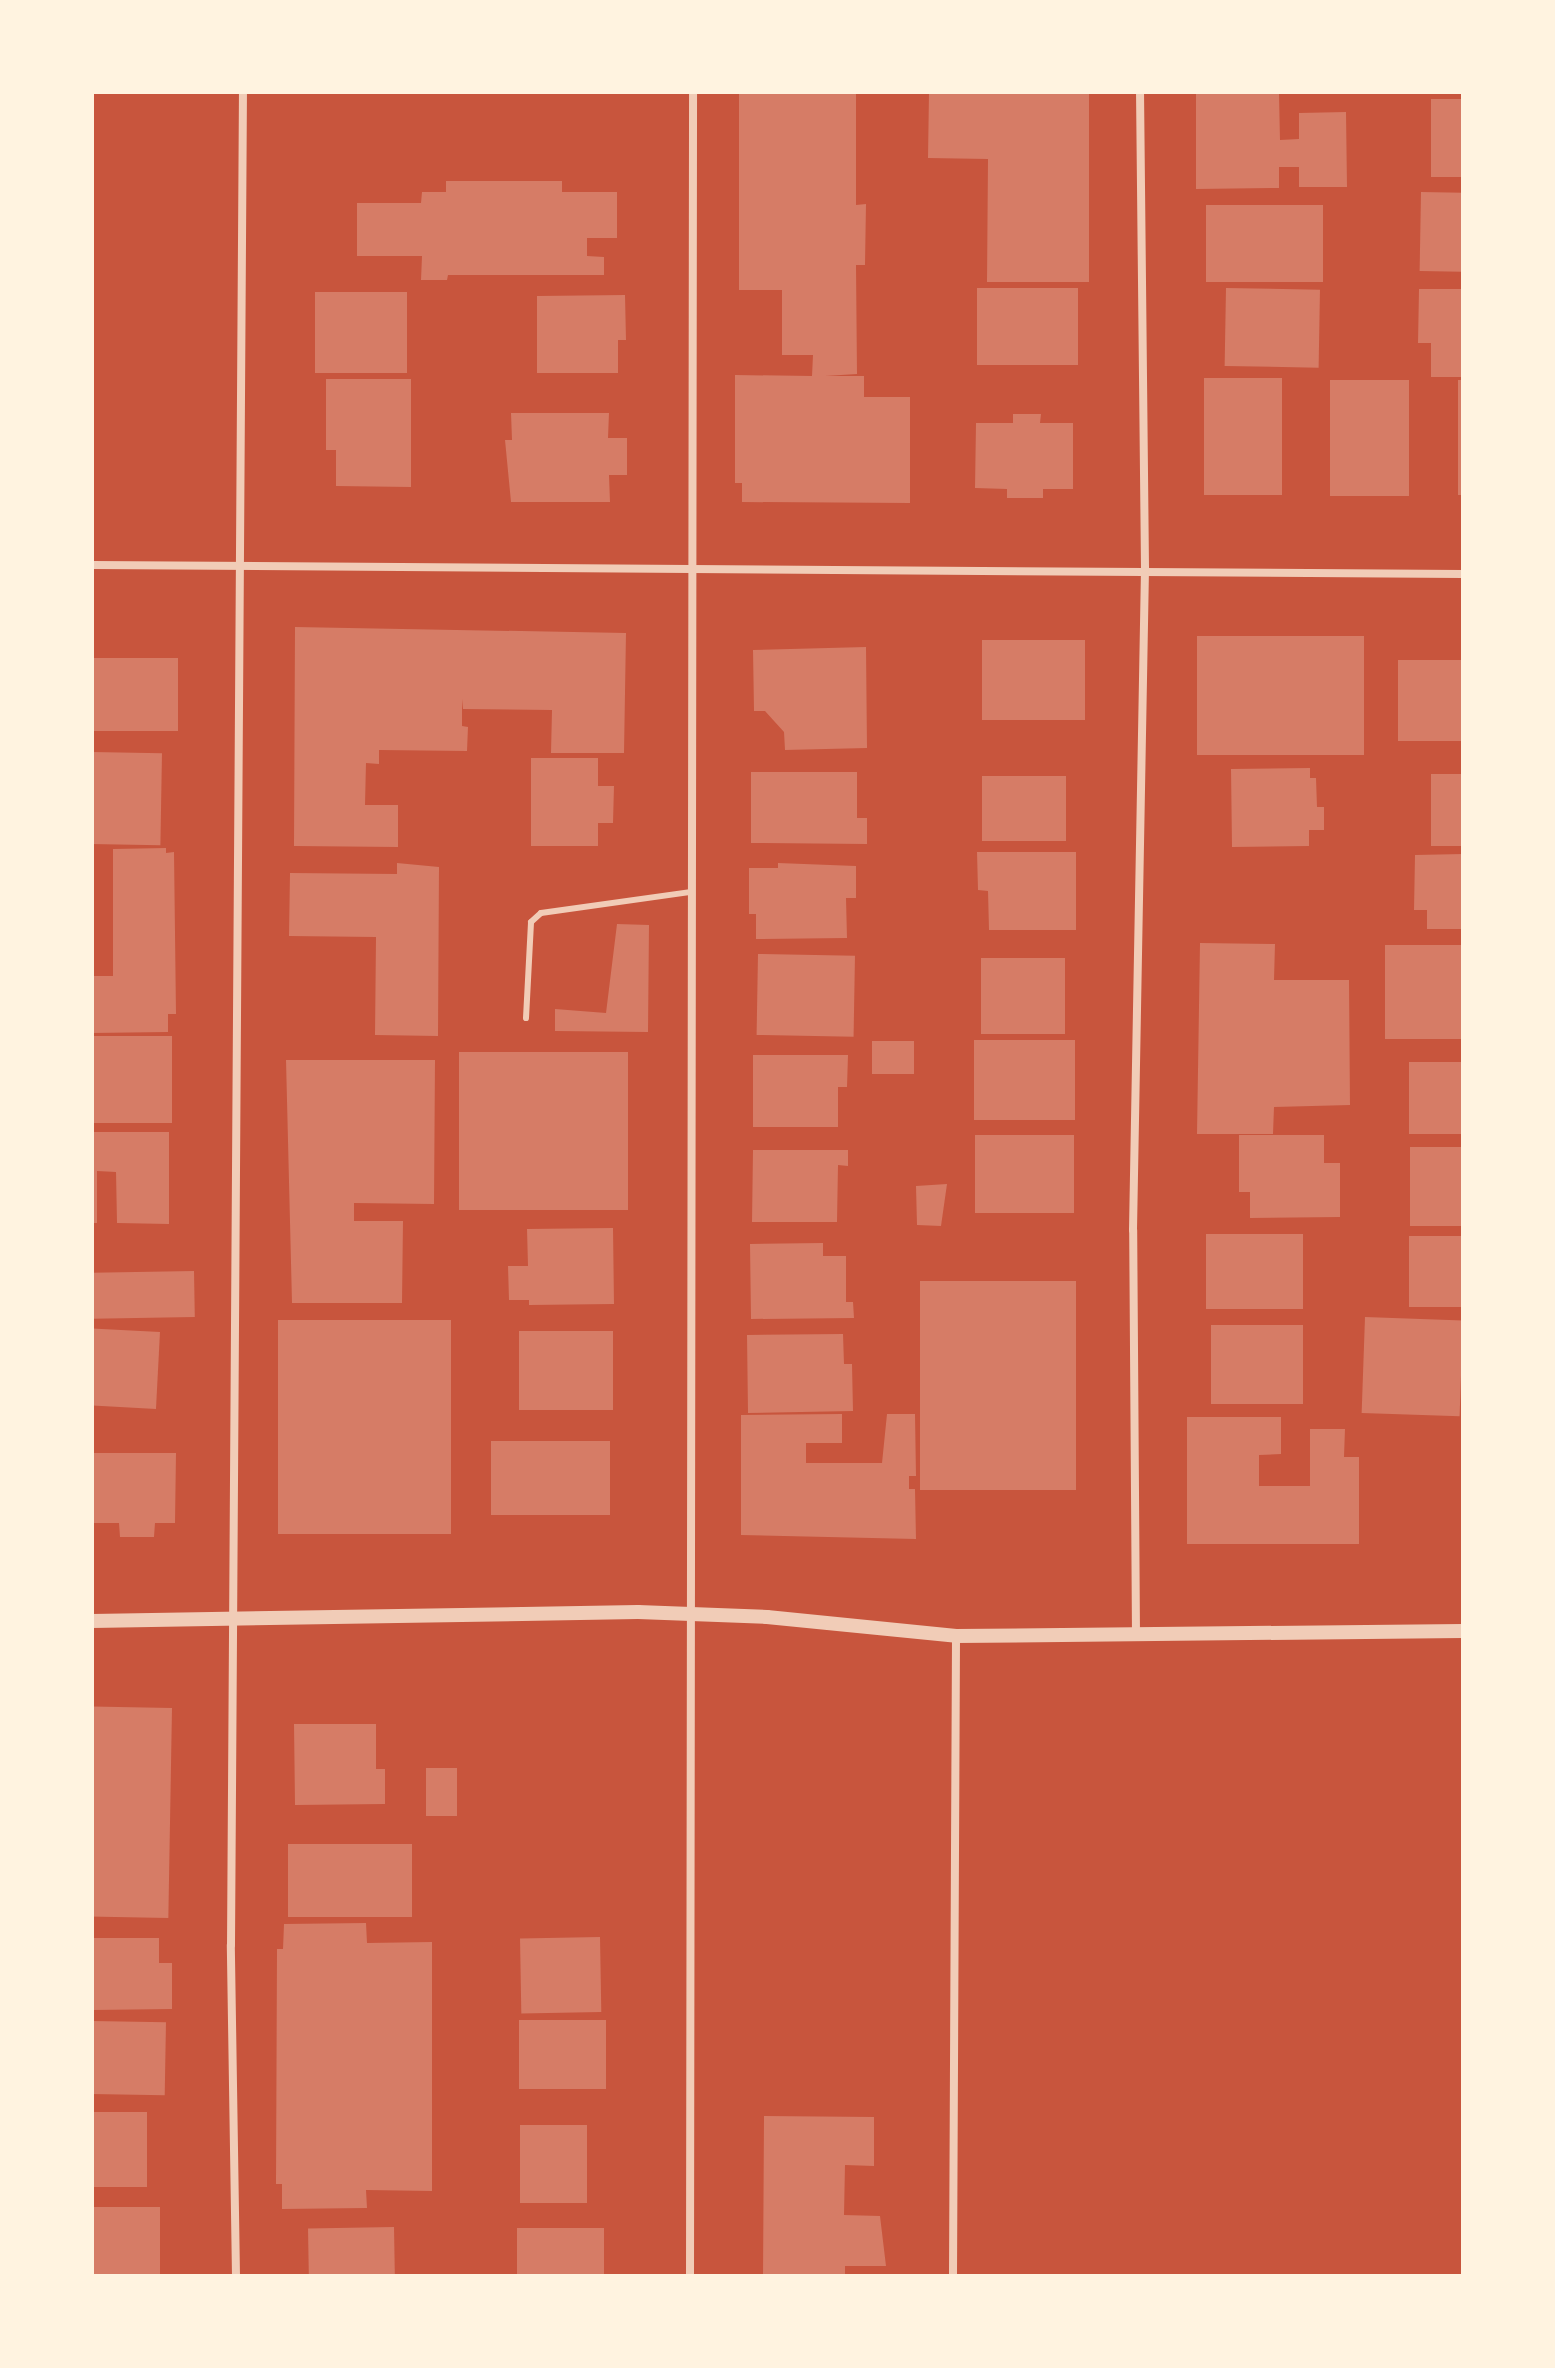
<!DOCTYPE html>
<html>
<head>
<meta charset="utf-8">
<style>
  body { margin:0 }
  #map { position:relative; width:1555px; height:2368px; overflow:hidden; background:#c8553d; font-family:Ubuntu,sans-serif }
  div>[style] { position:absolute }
  .building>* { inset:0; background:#d67c66; transform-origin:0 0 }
  .service>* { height:6px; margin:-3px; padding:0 3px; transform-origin:3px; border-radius:3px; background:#f1ccb7 }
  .minor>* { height:8px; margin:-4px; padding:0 4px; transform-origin:4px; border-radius:4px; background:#f1ccb7 }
  .tertiary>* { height:14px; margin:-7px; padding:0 7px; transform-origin:7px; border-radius:7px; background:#f1ccb7 }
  span { translate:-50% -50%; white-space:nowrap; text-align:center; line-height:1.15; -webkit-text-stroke:7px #fff3e0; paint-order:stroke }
  .frame { position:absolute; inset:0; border:94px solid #fff3e0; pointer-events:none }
</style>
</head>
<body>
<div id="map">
  <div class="building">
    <div style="clip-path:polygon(739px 92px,856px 92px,856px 205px,866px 204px,865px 265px,856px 265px,857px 374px,825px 376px,864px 376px,864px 397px,910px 397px,910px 503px,742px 502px,742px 483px,735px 483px,735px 375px,812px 376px,813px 355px,782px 355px,782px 290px,739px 290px)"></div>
    <div style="clip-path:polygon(929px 92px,1089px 92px,1089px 282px,987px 282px,988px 159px,928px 158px)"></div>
    <div style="clip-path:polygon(1196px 94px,1279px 94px,1280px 140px,1299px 139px,1299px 113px,1346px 112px,1347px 187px,1299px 187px,1299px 167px,1279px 167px,1279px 188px,1196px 189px)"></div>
    <div style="left:1431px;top:99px;width:32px;height:78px"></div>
    <div style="clip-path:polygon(446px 181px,562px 181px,562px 192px,617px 192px,617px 238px,587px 238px,587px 256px,604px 257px,604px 275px,448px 275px,447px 280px,421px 280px,422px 256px,357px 256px,357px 203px,421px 203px,422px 192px,446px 192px)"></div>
    <div style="left:1421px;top:192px;width:42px;height:79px;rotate:1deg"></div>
    <div style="left:1206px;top:205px;width:117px;height:77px"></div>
    <div style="left:977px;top:288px;width:101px;height:77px"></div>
    <div style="left:1226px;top:288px;width:94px;height:78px;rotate:1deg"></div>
    <div style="clip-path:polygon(1419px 289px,1463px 289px,1463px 377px,1431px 377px,1431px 343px,1418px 343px)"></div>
    <div style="left:315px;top:292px;width:92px;height:81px"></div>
    <div style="clip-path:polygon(625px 295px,626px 340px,618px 340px,618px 373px,537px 373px,537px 296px)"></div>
    <div style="left:1204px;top:378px;width:78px;height:117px"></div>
    <div style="clip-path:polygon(326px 379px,411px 379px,411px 487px,336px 486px,336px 450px,326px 450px)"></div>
    <div style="left:1330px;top:380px;width:79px;height:116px"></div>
    <div style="left:1458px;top:380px;width:5px;height:115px"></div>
    <div style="clip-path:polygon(511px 413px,609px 413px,608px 438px,627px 438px,627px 475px,609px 475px,610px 502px,511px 502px,505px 440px,512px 440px)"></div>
    <div style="clip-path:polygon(1013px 414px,1041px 414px,1040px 423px,1073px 423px,1073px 489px,1043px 489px,1043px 498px,1007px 498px,1007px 489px,975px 488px,976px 423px,1013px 423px)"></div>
    <div style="clip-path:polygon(295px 627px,626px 633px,624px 753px,551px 753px,552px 710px,463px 709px,462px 699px,462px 726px,468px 727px,467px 751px,379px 750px,379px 764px,366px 763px,365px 805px,398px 805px,398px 847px,294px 846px)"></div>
    <div style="left:1197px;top:636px;width:167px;height:119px"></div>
    <div style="left:982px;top:640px;width:103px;height:80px"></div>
    <div style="clip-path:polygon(866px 647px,867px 748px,785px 750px,784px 732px,765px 711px,754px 711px,753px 650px)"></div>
    <div style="left:92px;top:658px;width:86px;height:73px"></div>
    <div style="left:1398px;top:660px;width:65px;height:81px"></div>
    <div style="left:92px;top:752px;width:70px;height:92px;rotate:1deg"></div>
    <div style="clip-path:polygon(531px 758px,598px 758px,598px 786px,614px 786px,613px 823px,598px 823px,598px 846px,531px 846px)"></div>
    <div style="clip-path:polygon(1310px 768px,1310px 778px,1316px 778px,1317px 807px,1324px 807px,1324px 830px,1309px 830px,1309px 846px,1232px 847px,1231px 769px)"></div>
    <div style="clip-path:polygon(751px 772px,857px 772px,857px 818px,867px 818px,867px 844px,751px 843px)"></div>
    <div style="left:1431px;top:774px;width:32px;height:72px"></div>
    <div style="left:982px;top:776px;width:84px;height:65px"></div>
    <div style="clip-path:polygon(166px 848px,166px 853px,174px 852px,176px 1014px,168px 1014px,168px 1032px,92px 1033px,92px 976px,113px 976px,113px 849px)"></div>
    <div style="clip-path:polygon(977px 852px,1076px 852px,1076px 930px,989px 930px,988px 891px,978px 890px)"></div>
    <div style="clip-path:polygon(1463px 854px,1463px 929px,1427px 929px,1427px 910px,1414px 910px,1415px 855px)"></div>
    <div style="clip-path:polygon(397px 863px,439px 867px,438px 1036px,375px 1035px,376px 937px,289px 936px,290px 873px,397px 874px)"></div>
    <div style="clip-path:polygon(778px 863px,856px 866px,856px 898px,846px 898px,847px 938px,756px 939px,756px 914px,749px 914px,749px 868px,778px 868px)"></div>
    <div style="clip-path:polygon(617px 924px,649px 925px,648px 1032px,555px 1031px,555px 1009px,606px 1013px)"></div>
    <div style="clip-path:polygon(1200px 943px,1275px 944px,1274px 980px,1349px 980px,1350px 1105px,1274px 1107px,1273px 1134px,1197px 1134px)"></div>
    <div style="left:1385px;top:945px;width:78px;height:94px"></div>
    <div style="left:758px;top:954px;width:97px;height:81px;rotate:1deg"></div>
    <div style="left:981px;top:958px;width:84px;height:76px"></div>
    <div style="left:92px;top:1036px;width:80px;height:87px"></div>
    <div style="left:974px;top:1040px;width:101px;height:80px"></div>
    <div style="left:872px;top:1041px;width:42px;height:33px"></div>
    <div style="left:459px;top:1052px;width:169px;height:158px"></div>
    <div style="clip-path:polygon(753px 1055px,848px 1055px,847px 1087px,838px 1087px,838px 1127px,753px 1127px)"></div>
    <div style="clip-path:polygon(286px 1060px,435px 1060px,434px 1204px,354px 1203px,354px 1221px,403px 1221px,402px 1303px,292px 1303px)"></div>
    <div style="left:1463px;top:1062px;width:72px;height:54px;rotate:90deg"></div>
    <div style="clip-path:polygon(92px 1132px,169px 1132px,169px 1224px,117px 1223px,116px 1172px,97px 1171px,97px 1223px,92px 1223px)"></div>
    <div style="left:1074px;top:1135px;width:78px;height:99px;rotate:90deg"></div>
    <div style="clip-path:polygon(1239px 1135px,1324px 1135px,1324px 1163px,1340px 1163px,1340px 1217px,1250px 1218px,1250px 1192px,1239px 1192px)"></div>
    <div style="left:1463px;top:1147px;width:79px;height:53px;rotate:90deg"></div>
    <div style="clip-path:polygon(753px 1150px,848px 1150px,848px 1166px,838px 1165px,837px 1222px,752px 1222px)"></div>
    <div style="clip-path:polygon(947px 1184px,941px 1226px,917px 1225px,916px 1186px)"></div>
    <div style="clip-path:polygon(613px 1228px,614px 1304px,529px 1305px,529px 1300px,509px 1300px,508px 1266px,528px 1266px,527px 1229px)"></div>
    <div style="left:1206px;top:1234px;width:97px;height:75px"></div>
    <div style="left:1463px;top:1236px;width:71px;height:54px;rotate:90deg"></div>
    <div style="clip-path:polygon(823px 1243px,823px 1256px,846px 1256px,846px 1302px,853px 1302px,854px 1318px,751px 1319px,750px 1244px)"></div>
    <div style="left:194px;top:1271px;width:46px;height:102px;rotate:89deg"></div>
    <div style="left:920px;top:1281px;width:156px;height:209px"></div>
    <div style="left:1365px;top:1317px;width:98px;height:96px;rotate:2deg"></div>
    <div style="left:278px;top:1320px;width:173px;height:214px"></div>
    <div style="left:1303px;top:1325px;width:79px;height:92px;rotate:90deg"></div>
    <div style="left:613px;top:1331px;width:79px;height:94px;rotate:90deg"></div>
    <div style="left:160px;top:1332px;width:77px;height:68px;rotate:93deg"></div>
    <div style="clip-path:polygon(843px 1334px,844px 1364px,852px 1364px,853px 1411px,748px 1413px,747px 1335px)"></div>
    <div style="clip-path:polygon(842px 1414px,842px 1443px,806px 1443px,806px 1463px,882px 1463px,887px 1414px,915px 1414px,916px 1476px,909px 1476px,909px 1489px,915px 1489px,916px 1539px,741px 1535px,741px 1415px)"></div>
    <div style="clip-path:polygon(1187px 1417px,1281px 1417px,1281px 1454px,1259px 1455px,1259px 1486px,1310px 1486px,1310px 1429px,1345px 1429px,1344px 1457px,1359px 1457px,1359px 1544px,1187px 1544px)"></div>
    <div style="left:491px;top:1441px;width:119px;height:74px"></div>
    <div style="clip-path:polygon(92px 1453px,176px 1453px,175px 1523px,155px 1523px,154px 1537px,120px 1537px,119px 1523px,92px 1523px)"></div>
    <div style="left:172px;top:1708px;width:210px;height:80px;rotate:91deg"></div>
    <div style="clip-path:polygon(294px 1724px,376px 1724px,376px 1769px,385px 1769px,385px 1804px,295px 1805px)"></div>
    <div style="left:457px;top:1768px;width:48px;height:31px;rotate:90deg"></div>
    <div style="left:412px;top:1844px;width:73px;height:124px;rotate:90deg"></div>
    <div style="clip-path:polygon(366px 1923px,367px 1943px,432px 1942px,432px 2191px,366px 2190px,367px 2208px,282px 2209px,282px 2184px,276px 2184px,277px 1949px,283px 1949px,284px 1924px)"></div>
    <div style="left:600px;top:1937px;width:75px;height:80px;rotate:89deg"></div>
    <div style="clip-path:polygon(93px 1938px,159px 1938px,159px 1963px,172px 1963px,172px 2009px,93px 2010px)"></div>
    <div style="left:519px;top:2020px;width:87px;height:69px"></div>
    <div style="left:92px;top:2021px;width:74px;height:73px;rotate:1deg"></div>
    <div style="left:92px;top:2112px;width:55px;height:75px"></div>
    <div style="clip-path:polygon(764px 2116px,874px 2117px,874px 2166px,845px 2165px,844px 2215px,880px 2216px,886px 2266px,845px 2266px,845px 2276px,763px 2276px)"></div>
    <div style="left:520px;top:2125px;width:67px;height:78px"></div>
    <div style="left:92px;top:2207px;width:68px;height:69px"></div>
    <div style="left:394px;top:2227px;width:49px;height:86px;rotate:89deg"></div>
    <div style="left:517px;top:2228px;width:87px;height:48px"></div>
  </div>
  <div class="service">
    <div style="left:526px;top:1018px;width:96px;rotate:-87deg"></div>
    <div style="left:531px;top:922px;width:13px;rotate:-42deg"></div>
    <div style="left:541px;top:913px;width:150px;rotate:-8deg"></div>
  </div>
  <div class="minor">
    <div style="left:92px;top:565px;width:1371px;rotate:0.38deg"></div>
    <div style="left:1136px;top:1635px;width:405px;rotate:-90.4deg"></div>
    <div style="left:1133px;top:1230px;width:662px;rotate:-88.96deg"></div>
    <div style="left:1145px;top:568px;width:476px;rotate:-90.6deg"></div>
    <div style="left:236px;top:2276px;width:331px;rotate:-90.9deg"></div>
    <div style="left:231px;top:1945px;width:1853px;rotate:-89.63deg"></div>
    <div style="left:690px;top:2276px;width:2184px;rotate:-89.92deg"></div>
    <div style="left:953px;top:2276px;width:640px;rotate:-89.73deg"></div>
  </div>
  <div class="tertiary">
    <div style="left:92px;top:1621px;width:546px;rotate:-0.94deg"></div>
    <div style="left:638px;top:1612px;width:129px;rotate:2.2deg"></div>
    <div style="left:767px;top:1617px;width:190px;rotate:5.7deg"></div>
    <div style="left:956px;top:1636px;width:507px;rotate:-0.57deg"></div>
  </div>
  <div class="frame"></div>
</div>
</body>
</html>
